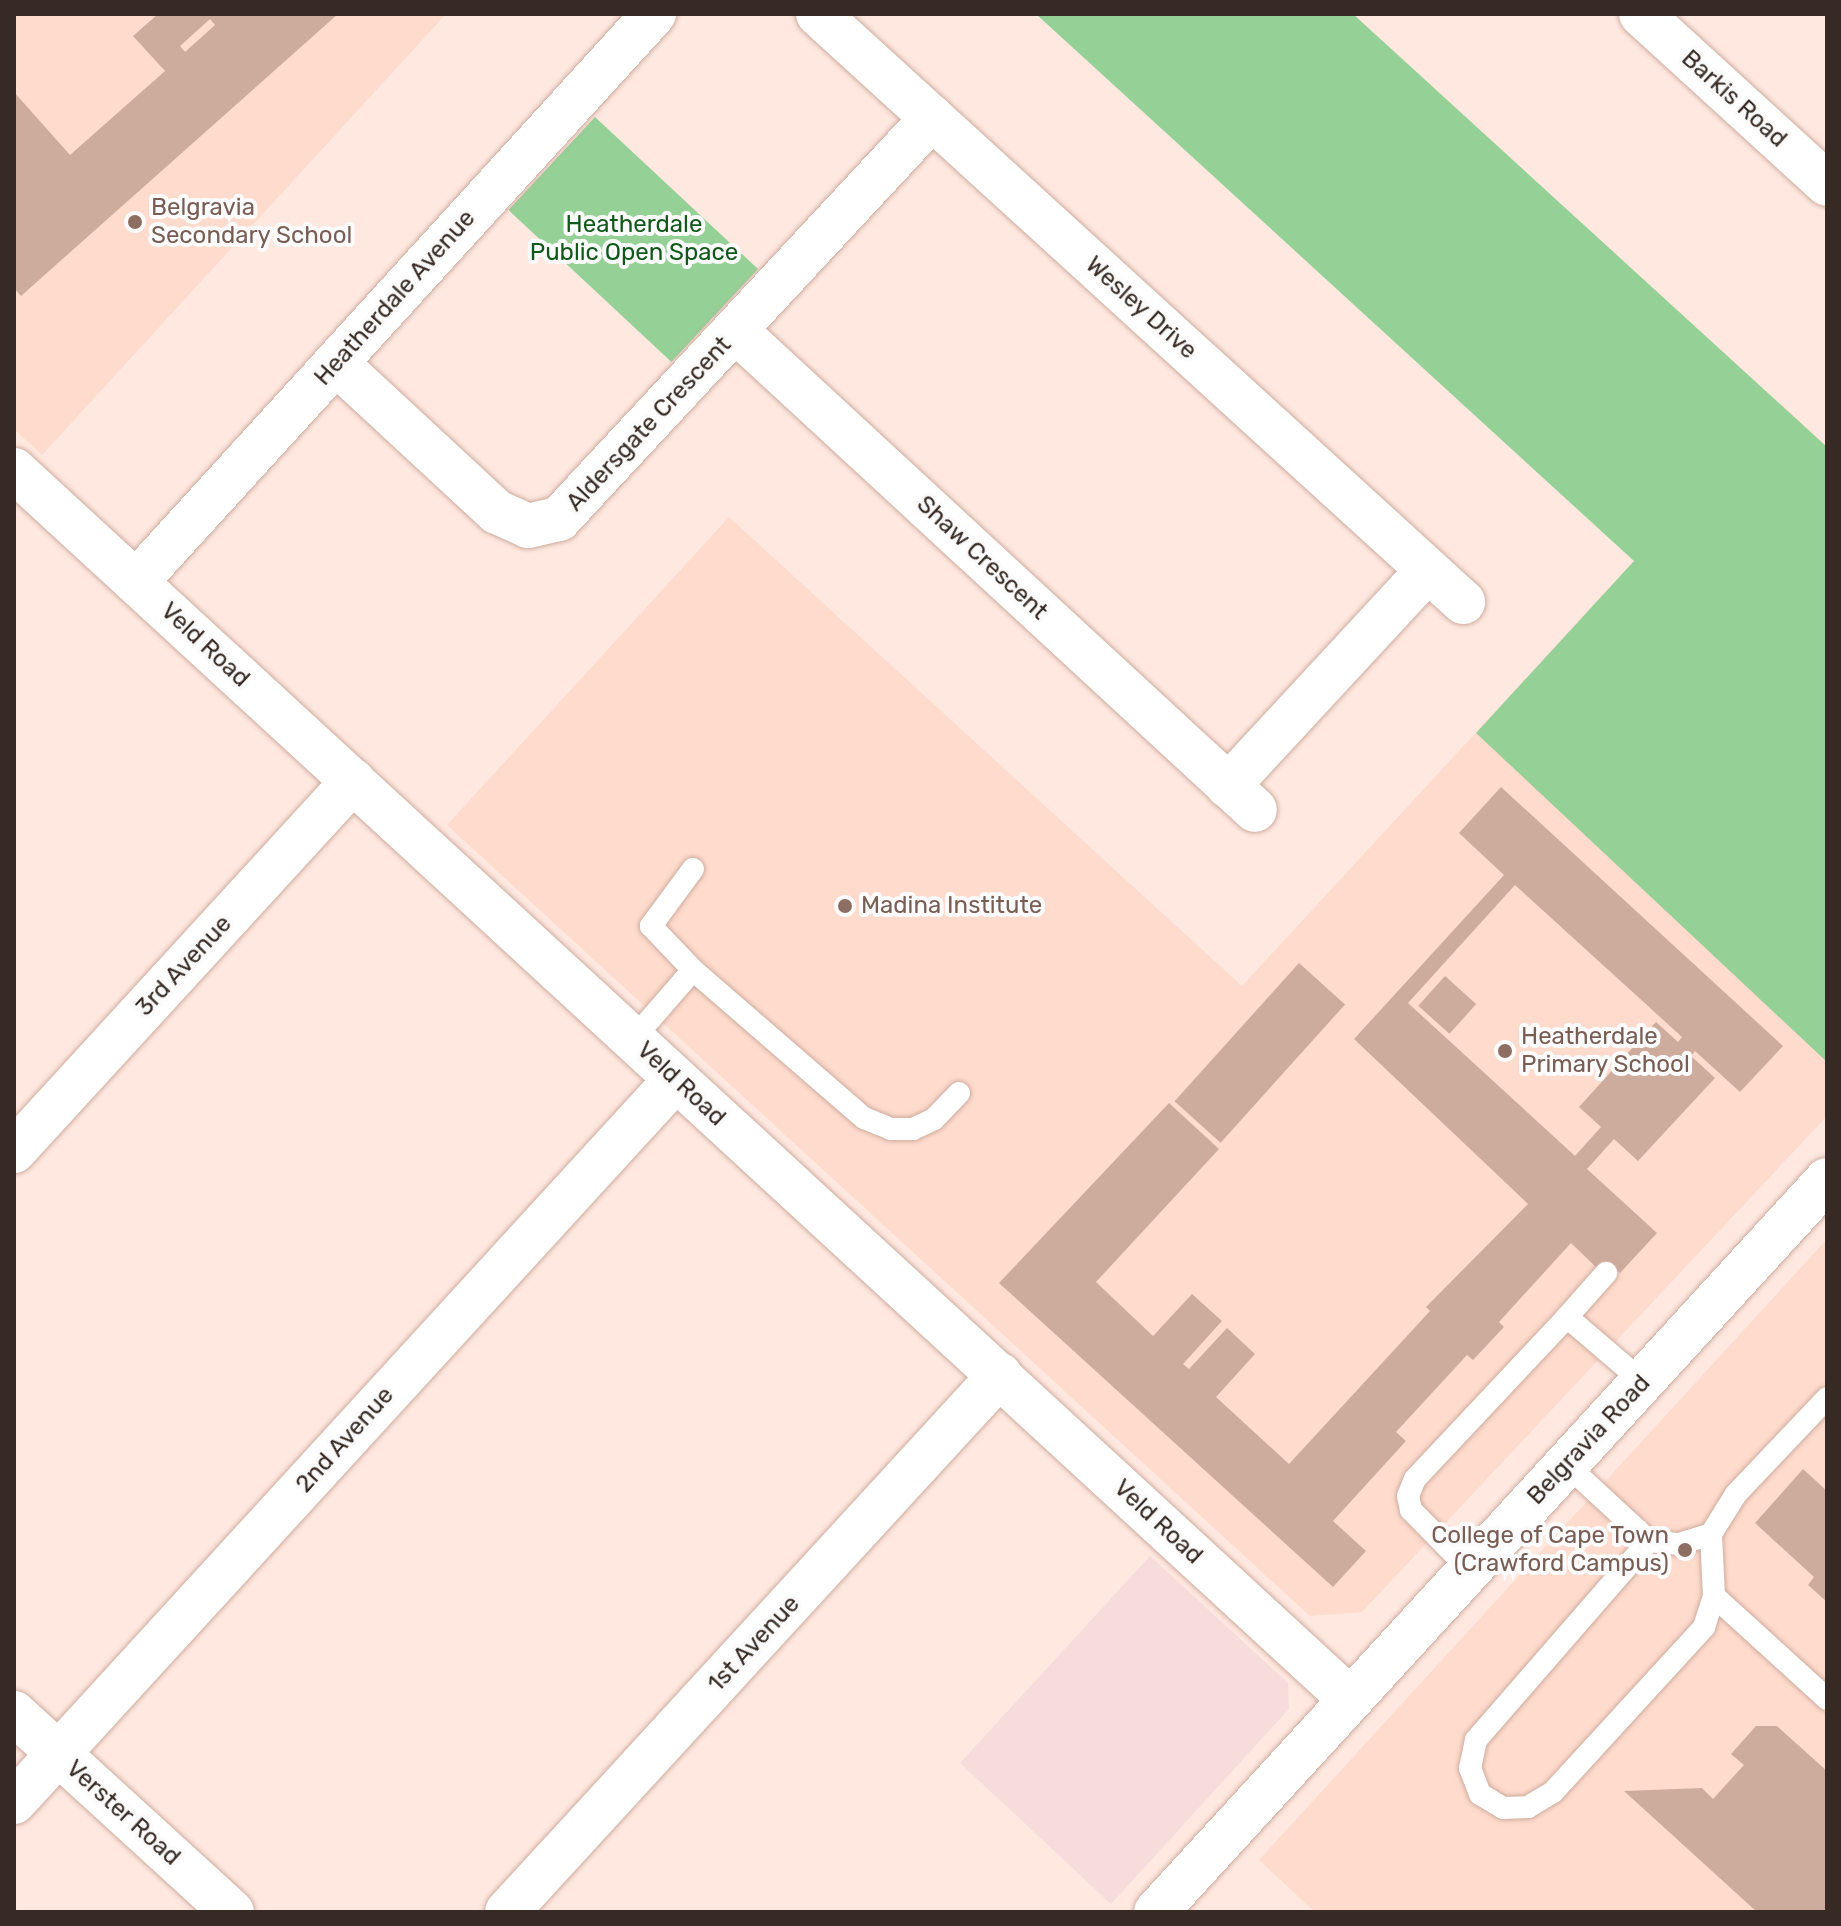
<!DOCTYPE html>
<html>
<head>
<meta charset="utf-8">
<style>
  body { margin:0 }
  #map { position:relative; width:1841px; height:1926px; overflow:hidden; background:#fee8e0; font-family:Rubik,sans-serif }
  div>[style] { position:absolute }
  .commercial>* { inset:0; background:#f7dcdc }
  .built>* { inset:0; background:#fedbcd }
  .green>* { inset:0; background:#95d096; transform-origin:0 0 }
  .building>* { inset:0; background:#cdab9d; transform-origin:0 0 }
  .roads { filter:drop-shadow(0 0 2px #ceac9e) drop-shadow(0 0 2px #ceac9e) }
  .lane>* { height:22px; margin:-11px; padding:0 11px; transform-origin:11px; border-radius:11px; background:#fff }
  .street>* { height:44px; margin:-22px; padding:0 22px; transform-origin:22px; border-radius:22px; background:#fff }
  .secondary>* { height:44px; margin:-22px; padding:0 22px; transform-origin:22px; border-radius:22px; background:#fff }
  .dots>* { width:22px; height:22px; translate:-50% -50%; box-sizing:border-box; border:4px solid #fbfbfb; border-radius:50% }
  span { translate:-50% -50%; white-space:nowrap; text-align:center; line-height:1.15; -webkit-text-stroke:8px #fbfbfb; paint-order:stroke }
  .street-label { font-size:24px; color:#372a24 }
  .education-label { font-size:24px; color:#785e54 }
  .left { translate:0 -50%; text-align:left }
  .right { translate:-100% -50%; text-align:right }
  .park-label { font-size:24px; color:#11591b }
  .frame { position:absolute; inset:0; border:16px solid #372a24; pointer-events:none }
</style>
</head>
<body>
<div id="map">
  <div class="commercial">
    <div style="clip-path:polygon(1150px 1556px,1288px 1683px,1289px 1709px,1111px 1904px,960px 1763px)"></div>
  </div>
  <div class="built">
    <div style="clip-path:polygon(14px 14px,446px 14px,42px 455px,14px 429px)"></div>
    <div style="clip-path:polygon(1780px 403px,1827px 447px,1827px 1116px,1362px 1612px,1310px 1616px,447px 825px,729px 517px,1242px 986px)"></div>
    <div style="clip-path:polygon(1827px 1239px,1827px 1912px,1315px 1912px,1259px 1860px)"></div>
  </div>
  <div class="green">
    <div style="clip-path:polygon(1036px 14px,1353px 14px,1827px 447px,1827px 1062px,1476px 733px,1634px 561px)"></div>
    <div style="left:595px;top:117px;width:223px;height:127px;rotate:43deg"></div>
  </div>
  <div class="building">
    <div style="clip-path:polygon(evenodd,158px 14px,338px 14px,21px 296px,14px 288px,14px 92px,70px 155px,165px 71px,133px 36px,158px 14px,210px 19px,215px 25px,185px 52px,180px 46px,210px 19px)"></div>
    <div style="clip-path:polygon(evenodd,1501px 787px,1783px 1046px,1740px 1092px,1695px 1051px,1691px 1056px,1715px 1078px,1638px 1161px,1614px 1139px,1587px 1169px,1657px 1233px,1620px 1273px,1609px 1262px,1601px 1272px,1571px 1243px,1499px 1322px,1504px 1327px,1473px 1360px,1467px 1355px,1396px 1432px,1406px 1441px,1333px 1521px,1366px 1551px,1333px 1587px,999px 1283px,1169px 1103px,1219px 1149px,1096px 1282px,1153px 1336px,1192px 1294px,1222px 1321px,1183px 1364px,1189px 1369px,1227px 1328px,1255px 1354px,1216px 1397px,1289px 1464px,1430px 1311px,1426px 1307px,1528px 1204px,1354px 1039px,1504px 875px,1459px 833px,1501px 787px,1515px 885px,1682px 1037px,1678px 1042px,1656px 1022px,1579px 1107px,1601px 1127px,1575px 1156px,1408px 1003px,1515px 885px)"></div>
    <div style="left:1299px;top:963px;width:62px;height:186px;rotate:42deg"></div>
    <div style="left:1445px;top:976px;width:42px;height:40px;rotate:42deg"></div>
    <div style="clip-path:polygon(1803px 1469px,1827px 1491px,1827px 1602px,1808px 1585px,1814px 1577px,1755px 1523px)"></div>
    <div style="clip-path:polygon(1756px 1726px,1777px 1726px,1827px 1771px,1827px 1912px,1757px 1912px,1624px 1791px,1702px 1788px,1713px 1799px,1744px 1765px,1731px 1754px)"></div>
  </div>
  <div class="roads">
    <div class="lane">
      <div style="left:693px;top:869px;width:71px;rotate:126.4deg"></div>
      <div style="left:651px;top:926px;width:61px;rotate:46.3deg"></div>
      <div style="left:633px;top:1039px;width:91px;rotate:-49deg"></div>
      <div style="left:693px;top:970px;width:226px;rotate:40.9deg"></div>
      <div style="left:864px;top:1118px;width:29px;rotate:22deg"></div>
      <div style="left:891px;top:1129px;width:22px"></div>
      <div style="left:913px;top:1129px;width:23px;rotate:-25deg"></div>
      <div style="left:934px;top:1119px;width:36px;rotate:-46deg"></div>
      <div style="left:1567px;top:1317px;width:59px;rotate:-48.4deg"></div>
      <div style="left:1567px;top:1465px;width:112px;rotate:42.8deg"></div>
      <div style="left:1649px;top:1541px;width:30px;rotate:6deg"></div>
      <div style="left:1679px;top:1544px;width:34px;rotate:-17deg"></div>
      <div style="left:1711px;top:1534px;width:47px;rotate:-58deg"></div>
      <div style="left:1736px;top:1494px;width:132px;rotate:-46.5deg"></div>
      <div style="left:1649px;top:1541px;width:264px;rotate:131deg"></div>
      <div style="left:1476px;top:1740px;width:29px;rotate:102deg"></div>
      <div style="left:1470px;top:1768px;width:28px;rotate:69deg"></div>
      <div style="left:1480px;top:1794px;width:27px;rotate:31deg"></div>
      <div style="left:1503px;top:1808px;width:25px;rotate:-2deg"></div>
      <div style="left:1528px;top:1807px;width:29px;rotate:-31deg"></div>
      <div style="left:1553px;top:1792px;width:224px;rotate:-47.5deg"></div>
      <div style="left:1704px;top:1627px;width:33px;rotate:-72deg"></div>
      <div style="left:1714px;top:1596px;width:62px;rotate:-92.8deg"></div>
      <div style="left:1469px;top:1569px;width:83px;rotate:-134.5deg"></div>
      <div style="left:1411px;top:1510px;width:14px;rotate:-102deg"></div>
      <div style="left:1408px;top:1496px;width:18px;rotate:-68deg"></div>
      <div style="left:1415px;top:1479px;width:222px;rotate:-46.8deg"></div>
      <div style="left:1567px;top:1317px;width:100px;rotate:40.5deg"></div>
      <div style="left:1714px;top:1596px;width:153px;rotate:42.3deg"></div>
    </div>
    <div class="street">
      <div style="left:818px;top:14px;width:873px;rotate:42.35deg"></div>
      <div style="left:1641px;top:14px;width:252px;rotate:42.4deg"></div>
      <div style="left:736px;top:331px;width:706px;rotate:42.7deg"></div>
      <div style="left:336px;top:363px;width:219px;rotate:42.8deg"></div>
      <div style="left:497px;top:512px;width:34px;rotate:24deg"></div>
      <div style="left:528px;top:526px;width:32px;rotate:-13deg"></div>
      <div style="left:559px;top:519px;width:548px;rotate:-47.07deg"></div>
      <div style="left:14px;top:470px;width:1814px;rotate:42.61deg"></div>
      <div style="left:136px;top:582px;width:769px;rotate:-47.64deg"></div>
      <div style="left:1228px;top:786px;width:294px;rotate:-47.2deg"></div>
      <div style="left:14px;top:1151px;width:502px;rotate:-47.5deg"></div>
      <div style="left:14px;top:1713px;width:295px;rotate:42.4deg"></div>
      <div style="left:14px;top:1802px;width:980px;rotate:-47.52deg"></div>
      <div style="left:507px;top:1912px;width:729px;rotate:-47.45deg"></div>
    </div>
    <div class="secondary">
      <div style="left:1156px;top:1912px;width:993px;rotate:-47.49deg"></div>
    </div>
  </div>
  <div class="dots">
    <div style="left:135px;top:222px;background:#8d6e63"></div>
    <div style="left:845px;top:906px;background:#8d6e63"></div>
    <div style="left:1505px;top:1051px;background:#8d6e63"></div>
    <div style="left:1685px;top:1550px;background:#8d6e63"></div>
  </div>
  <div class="street-label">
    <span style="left:1734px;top:99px;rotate:42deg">Barkis Road</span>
    <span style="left:395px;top:298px;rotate:-48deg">Heatherdale Avenue</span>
    <span style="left:1141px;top:308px;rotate:42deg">Wesley Drive</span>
    <span style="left:649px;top:424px;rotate:-47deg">Aldersgate Crescent</span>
    <span style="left:982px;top:558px;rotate:43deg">Shaw Crescent</span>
    <span style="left:205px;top:645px;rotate:43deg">Veld Road</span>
    <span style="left:184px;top:966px;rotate:-47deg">3rd Avenue</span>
    <span style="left:681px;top:1084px;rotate:43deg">Veld Road</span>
    <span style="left:345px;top:1440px;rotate:-48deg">2nd Avenue</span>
    <span style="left:1589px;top:1440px;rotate:-47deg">Belgravia Road</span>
    <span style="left:1158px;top:1522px;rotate:43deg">Veld Road</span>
    <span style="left:754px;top:1644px;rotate:-47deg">1st Avenue</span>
    <span style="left:123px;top:1813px;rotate:42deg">Verster Road</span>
  </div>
  <div class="education-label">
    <span class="left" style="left:151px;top:222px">Belgravia<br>Secondary School</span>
    <span class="left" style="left:861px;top:906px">Madina Institute</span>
    <span class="left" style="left:1521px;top:1051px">Heatherdale<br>Primary School</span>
    <span class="right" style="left:1669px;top:1550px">College of Cape Town<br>(Crawford Campus)</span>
  </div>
  <div class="park-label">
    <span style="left:634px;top:239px">Heatherdale<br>Public Open Space</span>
  </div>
  <div class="frame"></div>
</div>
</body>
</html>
